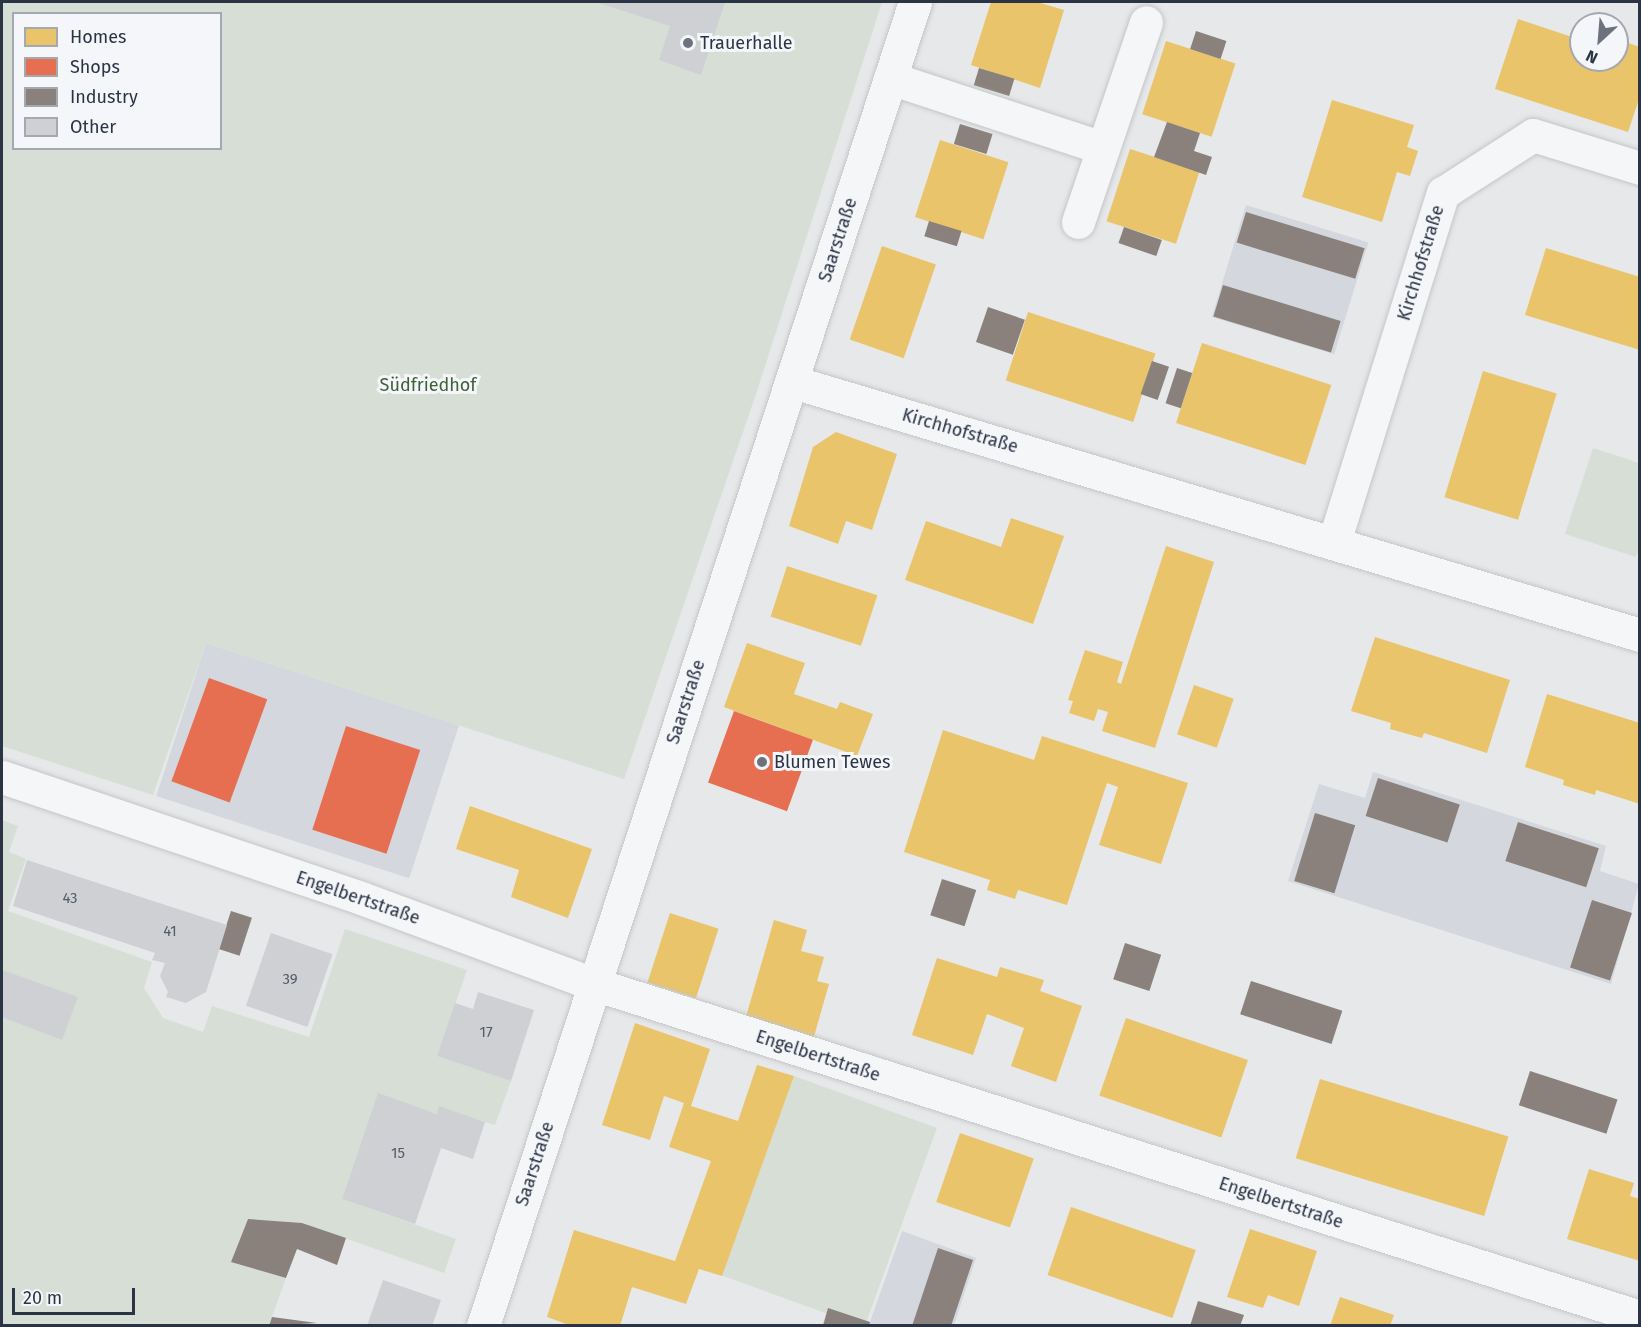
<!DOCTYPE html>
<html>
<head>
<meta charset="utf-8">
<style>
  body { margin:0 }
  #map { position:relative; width:1641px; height:1327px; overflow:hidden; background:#e6e8ea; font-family:"Fira Sans",sans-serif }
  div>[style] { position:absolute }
  .built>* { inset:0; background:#d4d7dd; transform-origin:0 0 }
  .green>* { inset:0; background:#d6ded6; transform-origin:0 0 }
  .homes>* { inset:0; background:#e9c46a; transform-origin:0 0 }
  .shops>* { inset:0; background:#e76f51; transform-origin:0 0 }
  .industry>* { inset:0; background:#8a817c; transform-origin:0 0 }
  .building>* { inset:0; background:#ced0d3; transform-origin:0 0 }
  .roads { filter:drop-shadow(0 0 2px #c4c6c8) drop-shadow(0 0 2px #c4c6c8) }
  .minor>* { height:33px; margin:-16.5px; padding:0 16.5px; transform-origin:16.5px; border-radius:16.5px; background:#f5f6f7 }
  .dots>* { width:16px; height:16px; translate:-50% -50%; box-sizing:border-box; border:3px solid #f4f6f9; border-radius:50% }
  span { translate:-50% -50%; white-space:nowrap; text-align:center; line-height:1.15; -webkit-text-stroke:6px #f4f6f9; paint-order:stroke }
  .number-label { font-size:15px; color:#545c69 }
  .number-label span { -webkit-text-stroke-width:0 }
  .poi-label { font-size:18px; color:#2b3445 }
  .left { translate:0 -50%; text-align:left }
  .street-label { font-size:18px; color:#2b3445 }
  .park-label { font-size:18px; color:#3f6138 }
  .frame { position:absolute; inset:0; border:3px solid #2b3445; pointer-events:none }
  .legend { position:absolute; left:12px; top:12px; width:210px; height:138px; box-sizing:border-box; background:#f4f6f9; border:2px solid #a4a8b1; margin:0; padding:8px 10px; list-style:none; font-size:18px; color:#2b3445 }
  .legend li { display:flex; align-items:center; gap:12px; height:30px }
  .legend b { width:30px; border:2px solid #a4a8b1 }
  .north { position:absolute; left:1569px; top:12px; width:60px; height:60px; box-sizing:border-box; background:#f4f6f9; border:2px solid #a4a8b1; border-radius:50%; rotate:206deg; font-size:16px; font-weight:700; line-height:24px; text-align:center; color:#2b3445 }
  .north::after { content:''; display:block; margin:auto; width:21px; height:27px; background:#6c737f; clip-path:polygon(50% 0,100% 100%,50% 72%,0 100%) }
  .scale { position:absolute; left:12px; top:1288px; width:123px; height:27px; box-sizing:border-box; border:3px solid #2b3445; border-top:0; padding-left:8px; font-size:18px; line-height:21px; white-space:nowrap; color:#2b3445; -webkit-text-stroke:4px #f4f6f9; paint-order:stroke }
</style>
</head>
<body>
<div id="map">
  <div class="built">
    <div style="left:1246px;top:205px;width:128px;height:117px;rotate:17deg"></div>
    <div style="left:206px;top:643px;width:266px;height:161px;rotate:18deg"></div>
    <div style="clip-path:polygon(1373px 772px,1606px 846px,1600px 871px,1639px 884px,1611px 984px,1288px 881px,1319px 784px,1365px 798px)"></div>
    <div style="clip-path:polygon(902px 1231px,976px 1258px,954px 1325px,822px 1326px,828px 1308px,870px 1322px)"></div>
  </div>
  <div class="green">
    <div style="clip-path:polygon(evenodd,2px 2px,882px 2px,756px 394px,624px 779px,206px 643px,153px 795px,2px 746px,2px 2px,14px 14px,220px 14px,220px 148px,14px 148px,14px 14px)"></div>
    <div style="clip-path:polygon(1593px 448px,1639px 463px,1640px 545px,1636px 557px,1565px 534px)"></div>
    <div style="clip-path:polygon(2px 820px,18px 826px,9px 852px,26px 859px,8px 911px,152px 962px,144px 988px,163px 1018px,203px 1032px,212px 1006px,309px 1037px,345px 929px,467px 970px,437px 1056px,511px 1081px,495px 1125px,440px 1107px,437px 1114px,378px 1094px,342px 1199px,456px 1239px,444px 1273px,302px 1223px,248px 1219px,231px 1262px,286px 1278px,269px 1325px,2px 1326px)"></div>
    <div style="left:794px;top:1076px;width:152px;height:212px;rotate:20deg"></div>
  </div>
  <div class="homes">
    <div style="clip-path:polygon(991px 2px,1037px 2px,1064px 10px,1040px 88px,971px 65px)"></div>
    <div style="clip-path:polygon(1518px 19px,1581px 40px,1581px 60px,1617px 60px,1617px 39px,1640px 47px,1640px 96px,1628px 132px,1495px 89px)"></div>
    <div style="left:1166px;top:41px;width:73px;height:77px;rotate:18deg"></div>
    <div style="clip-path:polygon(1332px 100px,1414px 125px,1407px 147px,1418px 151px,1410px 176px,1397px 172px,1382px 222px,1302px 197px)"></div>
    <div style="left:940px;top:140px;width:72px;height:81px;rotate:18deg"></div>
    <div style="left:1130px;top:149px;width:73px;height:76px;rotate:18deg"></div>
    <div style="left:882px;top:246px;width:57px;height:99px;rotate:19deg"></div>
    <div style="clip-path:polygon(1546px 248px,1640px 277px,1640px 350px,1525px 315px)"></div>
    <div style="left:1028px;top:312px;width:134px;height:72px;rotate:18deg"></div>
    <div style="left:1202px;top:343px;width:136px;height:84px;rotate:18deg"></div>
    <div style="left:1483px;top:371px;width:77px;height:132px;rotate:17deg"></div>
    <div style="clip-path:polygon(836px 432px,897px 454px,872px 530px,846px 521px,838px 544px,789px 526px,813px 447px)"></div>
    <div style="clip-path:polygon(1011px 518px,1064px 536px,1033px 624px,905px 580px,926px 521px,1001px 547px)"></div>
    <div style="clip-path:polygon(1166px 546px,1214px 562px,1155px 748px,1102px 731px,1108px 712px,1098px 709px,1094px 721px,1069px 713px,1073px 701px,1068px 700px,1085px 650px,1123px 662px,1117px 682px,1121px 684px)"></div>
    <div style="left:787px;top:566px;width:95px;height:53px;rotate:18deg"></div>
    <div style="clip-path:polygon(1375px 637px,1510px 680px,1487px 753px,1424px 733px,1422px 738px,1390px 729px,1391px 723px,1351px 711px)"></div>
    <div style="clip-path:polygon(747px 643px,805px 663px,794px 694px,837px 709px,840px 702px,873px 714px,857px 756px,724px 707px)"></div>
    <div style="left:1194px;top:685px;width:42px;height:52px;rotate:19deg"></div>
    <div style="clip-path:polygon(1547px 694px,1640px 723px,1640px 804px,1596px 790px,1595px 795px,1563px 785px,1564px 780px,1525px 767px)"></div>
    <div style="clip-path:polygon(943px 730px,1034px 760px,1042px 736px,1188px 783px,1161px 864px,1099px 845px,1118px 787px,1107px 783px,1067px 905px,1018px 890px,1015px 899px,987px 890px,990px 880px,904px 852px)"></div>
    <div style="clip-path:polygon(470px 806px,592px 849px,568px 918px,511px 897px,519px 870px,456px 849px)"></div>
    <div style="left:670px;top:913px;width:51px;height:73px;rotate:18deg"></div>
    <div style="clip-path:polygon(774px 920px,807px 930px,801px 951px,824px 957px,817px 981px,829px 984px,813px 1040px,745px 1020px)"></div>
    <div style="clip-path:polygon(937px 958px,997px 977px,1000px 967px,1044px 980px,1040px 991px,1082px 1006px,1056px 1082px,1011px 1066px,1024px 1028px,987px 1014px,973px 1055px,912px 1035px)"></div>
    <div style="left:1126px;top:1018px;width:129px;height:82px;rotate:19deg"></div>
    <div style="clip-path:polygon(635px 1023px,710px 1049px,691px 1106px,738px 1121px,757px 1065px,794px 1076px,722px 1276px,699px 1269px,686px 1304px,632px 1287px,620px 1326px,572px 1326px,547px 1317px,574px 1230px,675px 1261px,711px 1161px,669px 1147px,684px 1103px,664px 1096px,650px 1140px,602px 1125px)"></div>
    <div style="left:1320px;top:1079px;width:197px;height:83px;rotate:17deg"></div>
    <div style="left:960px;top:1133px;width:78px;height:73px;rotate:19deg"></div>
    <div style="clip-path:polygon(1589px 1169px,1634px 1183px,1630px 1196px,1640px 1199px,1640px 1261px,1567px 1239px)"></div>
    <div style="left:1071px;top:1207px;width:132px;height:72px;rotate:19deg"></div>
    <div style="clip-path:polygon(1250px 1229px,1317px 1251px,1299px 1306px,1268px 1295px,1263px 1308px,1227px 1297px)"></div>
    <div style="clip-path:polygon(1340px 1297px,1394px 1315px,1390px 1326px,1330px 1326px)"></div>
  </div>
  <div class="shops">
    <div style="left:209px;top:678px;width:62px;height:110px;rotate:20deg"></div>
    <div style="left:734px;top:711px;width:84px;height:76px;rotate:20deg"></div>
    <div style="left:346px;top:726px;width:78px;height:109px;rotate:18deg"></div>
  </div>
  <div class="industry">
    <div style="left:1196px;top:31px;width:32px;height:19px;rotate:18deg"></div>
    <div style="left:979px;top:68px;width:37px;height:18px;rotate:17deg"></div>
    <div style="clip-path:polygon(1167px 122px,1200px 133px,1194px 151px,1212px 157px,1206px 175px,1154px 157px)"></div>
    <div style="left:960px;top:124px;width:34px;height:21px;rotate:17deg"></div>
    <div style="left:1246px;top:212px;width:124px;height:32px;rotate:17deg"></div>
    <div style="left:929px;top:221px;width:34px;height:16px;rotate:17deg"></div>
    <div style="left:1124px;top:227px;width:40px;height:17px;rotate:19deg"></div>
    <div style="left:1223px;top:285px;width:123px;height:33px;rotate:17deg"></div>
    <div style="left:988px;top:307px;width:39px;height:37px;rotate:19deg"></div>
    <div style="left:1152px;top:361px;width:18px;height:35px;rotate:19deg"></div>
    <div style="left:1177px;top:368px;width:16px;height:37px;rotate:18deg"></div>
    <div style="left:1378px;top:778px;width:86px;height:40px;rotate:18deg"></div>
    <div style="left:1315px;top:813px;width:42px;height:71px;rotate:17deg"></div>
    <div style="left:1518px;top:822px;width:85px;height:41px;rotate:18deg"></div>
    <div style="left:942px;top:879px;width:36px;height:38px;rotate:18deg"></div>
    <div style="left:1592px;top:900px;width:42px;height:71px;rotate:18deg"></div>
    <div style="left:231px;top:911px;width:22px;height:40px;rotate:18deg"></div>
    <div style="left:1125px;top:943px;width:38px;height:38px;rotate:18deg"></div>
    <div style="left:1251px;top:981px;width:96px;height:35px;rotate:18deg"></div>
    <div style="left:1530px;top:1071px;width:92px;height:36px;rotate:18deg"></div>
    <div style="clip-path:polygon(248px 1219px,302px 1223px,346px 1238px,337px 1265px,297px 1249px,286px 1278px,231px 1262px)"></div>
    <div style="clip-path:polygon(938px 1248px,973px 1260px,951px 1326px,912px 1326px)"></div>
    <div style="clip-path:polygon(1198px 1301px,1244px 1315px,1240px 1326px,1190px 1326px)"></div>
    <div style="clip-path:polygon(828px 1308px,870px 1322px,869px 1326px,823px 1326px)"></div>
    <div style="clip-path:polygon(272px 1317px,317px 1323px,269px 1326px)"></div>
  </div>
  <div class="building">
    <div style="clip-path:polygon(596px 2px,725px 2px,701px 75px,659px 60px,670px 26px)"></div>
    <div style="clip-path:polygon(27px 860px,227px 925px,206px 992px,186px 1003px,166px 997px,168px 992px,160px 976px,165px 963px,152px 960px,155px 953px,13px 906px)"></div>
    <div style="left:271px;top:933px;width:65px;height:77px;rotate:19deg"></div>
    <div style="clip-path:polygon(2px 970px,78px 997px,62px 1040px,2px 1017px)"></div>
    <div style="clip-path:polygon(478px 992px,534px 1010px,511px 1081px,437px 1056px,455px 1003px,473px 1009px)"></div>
    <div style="clip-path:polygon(378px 1093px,437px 1114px,439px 1106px,485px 1122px,473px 1159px,441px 1148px,415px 1224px,342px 1199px)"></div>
    <div style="clip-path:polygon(383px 1280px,441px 1300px,432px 1326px,367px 1326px)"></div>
  </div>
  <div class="roads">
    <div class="minor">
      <div style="left:890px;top:78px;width:224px;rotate:18.2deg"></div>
      <div style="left:1078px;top:222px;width:211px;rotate:-71.2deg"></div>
      <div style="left:793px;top:382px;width:884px;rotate:16.63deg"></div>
      <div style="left:1334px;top:542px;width:366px;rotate:-72.7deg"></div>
      <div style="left:1443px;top:193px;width:107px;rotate:-32.8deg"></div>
      <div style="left:1533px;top:135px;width:112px;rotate:17.1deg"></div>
      <div style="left:2px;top:777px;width:379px;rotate:18.6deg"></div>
      <div style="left:361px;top:898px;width:248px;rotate:20.3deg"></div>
      <div style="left:594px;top:984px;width:1098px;rotate:17.66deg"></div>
      <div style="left:483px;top:1326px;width:1393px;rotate:-71.93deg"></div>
    </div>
  </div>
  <div class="dots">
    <div style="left:688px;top:43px;background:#6c737f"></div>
    <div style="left:762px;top:762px;background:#6c737f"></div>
  </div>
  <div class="number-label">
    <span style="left:70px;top:899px">43</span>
    <span style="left:170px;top:932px">41</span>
    <span style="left:290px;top:980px">39</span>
    <span style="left:486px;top:1033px">17</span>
    <span style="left:398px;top:1154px">15</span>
  </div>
  <div class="poi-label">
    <span class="left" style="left:700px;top:43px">Trauerhalle</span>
    <span class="left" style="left:774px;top:762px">Blumen Tewes</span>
  </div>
  <div class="street-label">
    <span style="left:838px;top:240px;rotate:-72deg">Saarstraße</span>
    <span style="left:1421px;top:263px;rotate:-73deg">Kirchhofstraße</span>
    <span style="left:960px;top:431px;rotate:16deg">Kirchhofstraße</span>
    <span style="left:686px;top:702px;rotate:-72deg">Saarstraße</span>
    <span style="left:358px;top:898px;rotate:19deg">Engelbertstraße</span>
    <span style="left:818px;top:1056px;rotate:18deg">Engelbertstraße</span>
    <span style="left:535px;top:1164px;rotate:-72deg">Saarstraße</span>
    <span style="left:1281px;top:1203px;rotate:18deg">Engelbertstraße</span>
  </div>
  <div class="park-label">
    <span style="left:428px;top:385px">Südfriedhof</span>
  </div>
  <div class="frame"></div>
  <ul class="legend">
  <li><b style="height:16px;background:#e9c46a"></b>Homes</li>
  <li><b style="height:16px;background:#e76f51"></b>Shops</li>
  <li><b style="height:16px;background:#8a817c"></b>Industry</li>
  <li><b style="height:16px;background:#ced0d3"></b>Other</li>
  </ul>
  <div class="north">N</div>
  <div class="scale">20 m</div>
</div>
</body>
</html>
